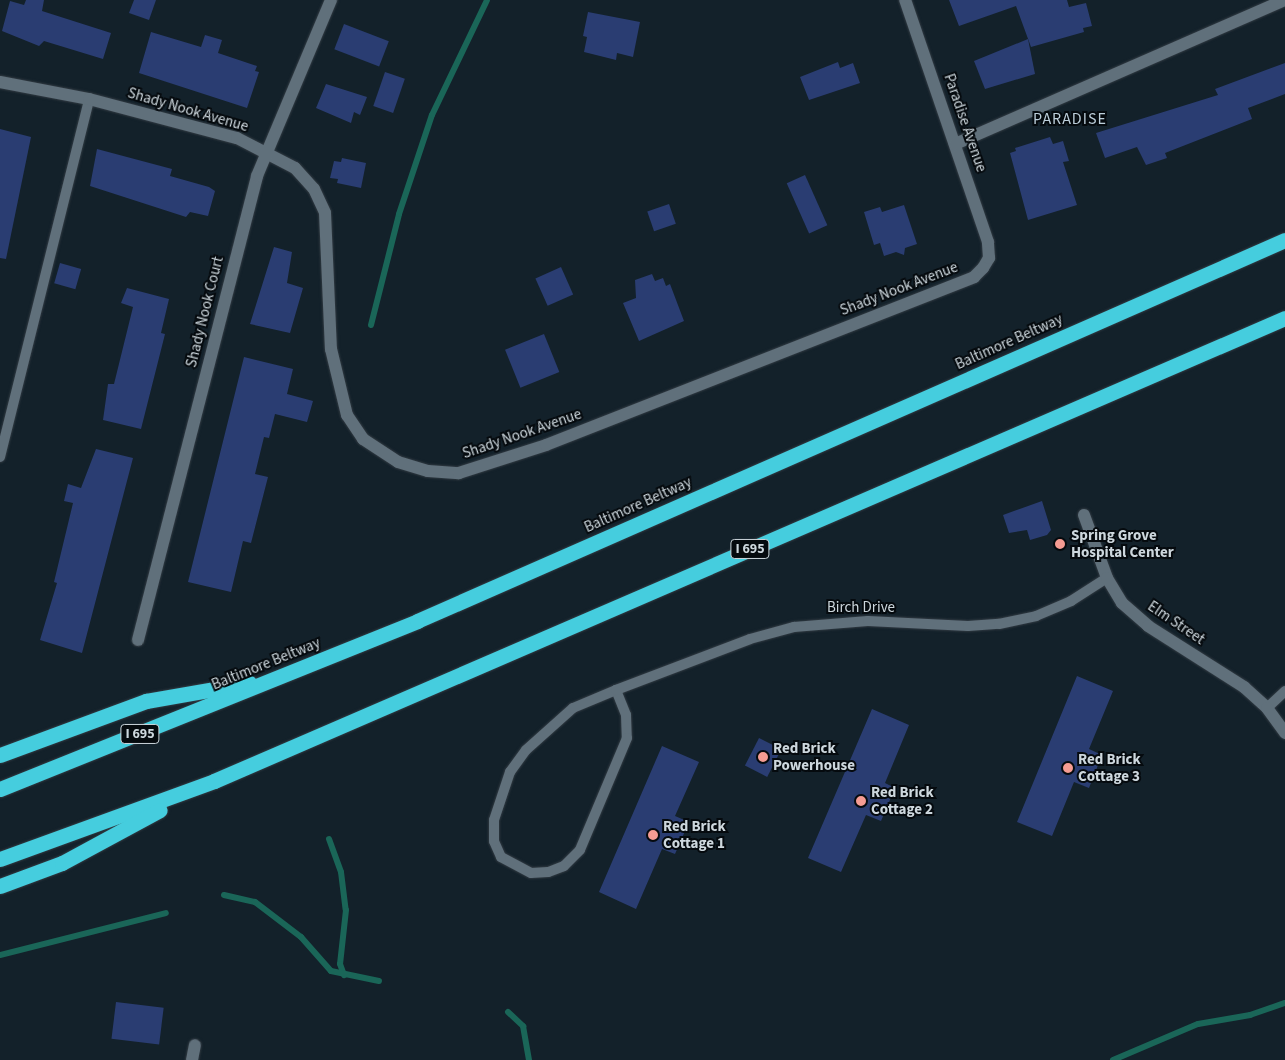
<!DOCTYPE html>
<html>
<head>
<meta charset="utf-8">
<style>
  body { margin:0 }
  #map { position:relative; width:1285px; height:1060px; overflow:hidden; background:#13212a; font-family:"Source Sans 3",sans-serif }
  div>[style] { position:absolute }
  .stream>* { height:6px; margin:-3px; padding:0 3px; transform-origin:3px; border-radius:3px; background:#1a6658 }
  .building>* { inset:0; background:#2a3d72; transform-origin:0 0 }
  .roads { filter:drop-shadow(0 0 1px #323b43) drop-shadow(0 0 1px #323b43) }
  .service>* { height:10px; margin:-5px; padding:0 5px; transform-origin:5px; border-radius:5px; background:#60707b }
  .minor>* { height:12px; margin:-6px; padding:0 6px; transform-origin:6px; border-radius:6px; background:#60707b }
  .motorway>* { height:15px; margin:-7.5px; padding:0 7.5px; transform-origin:7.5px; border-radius:7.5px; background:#45cdde }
  .dots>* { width:14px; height:14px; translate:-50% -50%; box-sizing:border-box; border:2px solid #050a0e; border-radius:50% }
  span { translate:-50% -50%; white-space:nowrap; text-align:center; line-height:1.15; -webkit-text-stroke:4px #050a0e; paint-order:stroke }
  .shield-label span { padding:1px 4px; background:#050a0e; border:1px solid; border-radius:4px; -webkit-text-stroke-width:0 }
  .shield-label { font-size:14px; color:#cdd7dd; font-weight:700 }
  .street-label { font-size:15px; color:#cdd7dd }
  .poi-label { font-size:15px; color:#cdd7dd; font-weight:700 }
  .left { translate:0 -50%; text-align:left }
  .neighbourhood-label { font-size:16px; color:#bcceda; letter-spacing:1px }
</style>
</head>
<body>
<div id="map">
  <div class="stream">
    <div style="left:371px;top:325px;width:114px;rotate:-75.8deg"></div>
    <div style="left:399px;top:214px;width:104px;rotate:-71.6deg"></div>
    <div style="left:432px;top:115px;width:127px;rotate:-64.4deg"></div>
    <div style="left:329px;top:839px;width:35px;rotate:70deg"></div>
    <div style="left:341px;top:872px;width:38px;rotate:83deg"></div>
    <div style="left:346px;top:910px;width:54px;rotate:96.3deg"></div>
    <div style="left:340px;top:964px;width:12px;rotate:70deg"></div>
    <div style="left:224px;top:895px;width:32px;rotate:13deg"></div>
    <div style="left:255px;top:902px;width:58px;rotate:37.3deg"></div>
    <div style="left:301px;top:937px;width:45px;rotate:48.6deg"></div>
    <div style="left:331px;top:971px;width:49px;rotate:11.8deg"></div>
    <div style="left:0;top:955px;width:171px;rotate:-14.2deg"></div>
    <div style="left:508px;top:1012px;width:21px;rotate:43deg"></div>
    <div style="left:523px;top:1026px;width:35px;rotate:80deg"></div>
    <div style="left:1113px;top:1060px;width:92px;rotate:-23deg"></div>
    <div style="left:1198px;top:1024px;width:53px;rotate:-9.8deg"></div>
    <div style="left:1250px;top:1015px;width:37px;rotate:-19deg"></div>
  </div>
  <div class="building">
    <div style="clip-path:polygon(26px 0,44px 0,42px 11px,111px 33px,103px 59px,44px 41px,39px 46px,2px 31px,10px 1px,24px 5px)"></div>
    <div style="clip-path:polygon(134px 0,156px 0,149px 20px,129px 13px)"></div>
    <div style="clip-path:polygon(949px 0,1067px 0,1069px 7px,1086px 3px,1092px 26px,1083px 28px,1084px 32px,1031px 47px,1016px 6px,959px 26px)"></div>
    <div style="clip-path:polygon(588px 12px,640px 22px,633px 57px,617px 53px,616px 60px,584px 52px,587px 37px,583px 36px)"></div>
    <div style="left:344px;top:24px;width:48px;height:27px;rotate:21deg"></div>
    <div style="clip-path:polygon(151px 32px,201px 47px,205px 35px,222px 40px,218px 53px,257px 66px,255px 71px,259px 72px,247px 108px,139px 73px)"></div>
    <div style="clip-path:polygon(1028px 39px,1035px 74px,985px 89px,974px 61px)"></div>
    <div style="clip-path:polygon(838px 62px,840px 68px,853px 63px,860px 83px,809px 100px,800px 77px)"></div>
    <div style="clip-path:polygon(1285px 63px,1285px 94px,1248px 108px,1252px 119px,1165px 153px,1167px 158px,1146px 165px,1137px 147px,1105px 158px,1096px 133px,1218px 95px,1215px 89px)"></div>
    <div style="left:385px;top:72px;width:21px;height:36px;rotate:19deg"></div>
    <div style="clip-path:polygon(326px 84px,367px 97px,360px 115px,354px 112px,351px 123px,316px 108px)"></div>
    <div style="clip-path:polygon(0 129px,31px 137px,6px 259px,0 258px)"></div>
    <div style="clip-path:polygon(1050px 137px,1053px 144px,1063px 141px,1069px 161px,1063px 162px,1077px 205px,1028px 220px,1010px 153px,1016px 151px,1015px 148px)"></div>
    <div style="clip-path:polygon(97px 149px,172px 169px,170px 176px,209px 187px,215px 191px,208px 216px,190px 212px,186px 217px,90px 186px)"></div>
    <div style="clip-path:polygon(342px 158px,366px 163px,361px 188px,337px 183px,338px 179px,330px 178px,334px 161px,341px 162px)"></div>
    <div style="left:805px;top:175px;width:55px;height:20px;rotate:66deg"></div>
    <div style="left:669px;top:204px;width:21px;height:23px;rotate:71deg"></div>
    <div style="clip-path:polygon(904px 205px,917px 244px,905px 248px,904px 255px,896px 252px,884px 256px,880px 243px,874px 245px,864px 212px,880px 207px,882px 212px)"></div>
    <div style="clip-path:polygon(274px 247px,292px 252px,287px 283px,303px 288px,290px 333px,250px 324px)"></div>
    <div style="left:60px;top:263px;width:22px;height:21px;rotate:16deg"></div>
    <div style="left:561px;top:267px;width:30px;height:28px;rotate:66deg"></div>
    <div style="clip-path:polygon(652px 274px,655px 281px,663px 278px,666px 286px,670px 284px,684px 321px,639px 341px,623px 303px,636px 298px,635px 280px)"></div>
    <div style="clip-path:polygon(127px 288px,169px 299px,161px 333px,165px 334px,162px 346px,141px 429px,103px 420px,108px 384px,114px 384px,133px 307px,121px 303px)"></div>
    <div style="left:544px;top:334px;width:41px;height:42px;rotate:68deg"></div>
    <div style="clip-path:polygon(244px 357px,293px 369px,287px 394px,313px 401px,307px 422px,275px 414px,269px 438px,264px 437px,255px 474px,268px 477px,251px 543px,243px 541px,231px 592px,188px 582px)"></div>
    <div style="clip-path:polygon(96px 449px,133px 458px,82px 653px,40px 640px,57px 583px,54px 582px,73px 503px,64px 501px,68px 484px,81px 488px)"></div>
    <div style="clip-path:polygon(1042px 501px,1051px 530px,1047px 535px,1030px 540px,1027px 530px,1009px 533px,1003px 515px)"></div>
    <div style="clip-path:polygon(1077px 676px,1113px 691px,1089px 749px,1102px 755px,1089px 788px,1074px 782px,1052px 836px,1017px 822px)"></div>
    <div style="clip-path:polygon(872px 709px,909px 725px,885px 783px,895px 788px,881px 821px,866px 815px,841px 872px,808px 858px)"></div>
    <div style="left:759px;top:738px;width:25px;height:31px;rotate:27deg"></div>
    <div style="clip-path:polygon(662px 746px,699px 762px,675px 816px,689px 822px,675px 854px,662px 849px,636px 909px,599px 892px)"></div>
    <div style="left:116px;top:1002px;width:48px;height:37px;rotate:7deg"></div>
  </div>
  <div class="roads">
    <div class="service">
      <div style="left:0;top:457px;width:369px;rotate:-76deg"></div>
      <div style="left:616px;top:690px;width:27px;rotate:68deg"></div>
      <div style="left:626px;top:715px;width:23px;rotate:88deg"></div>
      <div style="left:627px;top:738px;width:121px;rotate:112.8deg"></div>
      <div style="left:580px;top:850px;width:23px;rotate:135deg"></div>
      <div style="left:564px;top:866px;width:17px;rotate:159deg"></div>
      <div style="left:548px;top:872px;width:17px;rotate:177deg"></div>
      <div style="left:531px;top:873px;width:34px;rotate:-152deg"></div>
      <div style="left:501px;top:857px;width:17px;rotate:-114deg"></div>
      <div style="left:494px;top:841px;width:21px;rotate:-90deg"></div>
      <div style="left:494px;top:820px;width:51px;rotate:-71.6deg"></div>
      <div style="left:510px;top:772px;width:27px;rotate:-54deg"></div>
      <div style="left:526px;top:750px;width:63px;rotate:-41.8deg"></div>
      <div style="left:573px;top:708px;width:47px;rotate:-22.7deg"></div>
      <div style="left:616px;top:690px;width:143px;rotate:-20.8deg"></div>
      <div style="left:750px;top:639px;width:46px;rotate:-15.3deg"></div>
      <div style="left:794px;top:627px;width:74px;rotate:-4.6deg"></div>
      <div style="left:868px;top:621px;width:100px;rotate:2.9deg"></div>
      <div style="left:968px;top:626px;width:31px;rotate:-4deg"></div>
      <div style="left:999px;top:624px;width:38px;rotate:-12deg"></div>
      <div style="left:1036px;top:616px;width:38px;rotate:-23deg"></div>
      <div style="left:1071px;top:601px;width:43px;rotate:-32.6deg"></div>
      <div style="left:1267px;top:708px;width:25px;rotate:-43deg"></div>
    </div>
    <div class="minor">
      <div style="left:0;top:82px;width:91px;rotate:10.8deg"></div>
      <div style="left:89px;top:99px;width:153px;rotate:14.8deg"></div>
      <div style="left:237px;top:138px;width:65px;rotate:27.3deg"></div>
      <div style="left:295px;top:168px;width:28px;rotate:48deg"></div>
      <div style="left:314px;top:189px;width:26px;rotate:65deg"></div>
      <div style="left:325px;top:213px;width:136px;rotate:87.5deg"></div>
      <div style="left:331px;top:349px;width:68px;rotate:76.4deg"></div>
      <div style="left:347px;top:415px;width:29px;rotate:56deg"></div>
      <div style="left:363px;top:439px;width:42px;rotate:33.3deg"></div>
      <div style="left:398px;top:462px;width:31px;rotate:17deg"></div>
      <div style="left:428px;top:471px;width:31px;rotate:4deg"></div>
      <div style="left:459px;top:473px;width:91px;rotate:-17.8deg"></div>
      <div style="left:546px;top:445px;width:460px;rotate:-21.4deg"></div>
      <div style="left:974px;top:277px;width:13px;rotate:-45deg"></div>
      <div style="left:983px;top:268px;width:12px;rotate:-59deg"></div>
      <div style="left:989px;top:258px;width:16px;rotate:-94deg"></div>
      <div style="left:988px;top:242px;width:256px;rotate:-108.9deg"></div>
      <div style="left:955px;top:144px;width:360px;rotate:-23.6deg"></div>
      <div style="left:1084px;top:515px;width:67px;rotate:69.9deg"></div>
      <div style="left:1107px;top:578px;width:29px;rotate:59deg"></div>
      <div style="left:1122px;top:603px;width:35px;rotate:41deg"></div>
      <div style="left:1148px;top:626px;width:114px;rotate:32.4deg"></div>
      <div style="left:1244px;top:687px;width:31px;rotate:42deg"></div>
      <div style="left:1267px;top:708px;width:31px;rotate:54deg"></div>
      <div style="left:138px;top:640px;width:479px;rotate:-75.6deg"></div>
      <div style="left:257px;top:176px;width:191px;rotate:-67.2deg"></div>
      <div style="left:192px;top:1060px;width:15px;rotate:-79deg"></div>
    </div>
    <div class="motorway">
      <div style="left:0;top:755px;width:156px;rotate:-20.3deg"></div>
      <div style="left:146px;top:701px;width:105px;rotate:-9.9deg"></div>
      <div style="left:0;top:789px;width:450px;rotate:-21.9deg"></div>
      <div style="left:417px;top:621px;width:948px;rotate:-23.7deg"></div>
      <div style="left:0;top:859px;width:228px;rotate:-20deg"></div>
      <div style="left:214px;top:781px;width:1167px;rotate:-23.38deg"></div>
      <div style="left:0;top:886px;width:66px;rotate:-20.4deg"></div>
      <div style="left:62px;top:863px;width:111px;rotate:-28.4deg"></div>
    </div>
  </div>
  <div class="dots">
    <div style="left:1060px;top:544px;background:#f59c93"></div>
    <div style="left:763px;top:757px;background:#f59c93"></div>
    <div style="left:1068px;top:768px;background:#f59c93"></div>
    <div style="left:861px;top:801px;background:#f59c93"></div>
    <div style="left:653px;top:835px;background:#f59c93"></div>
  </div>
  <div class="shield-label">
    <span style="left:750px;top:549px">I 695</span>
    <span style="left:140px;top:734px">I 695</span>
  </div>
  <div class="street-label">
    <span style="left:188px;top:110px;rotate:16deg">Shady Nook Avenue</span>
    <span style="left:965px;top:123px;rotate:71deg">Paradise Avenue</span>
    <span style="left:899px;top:289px;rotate:-21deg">Shady Nook Avenue</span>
    <span style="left:205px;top:312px;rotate:-76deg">Shady Nook Court</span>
    <span style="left:1009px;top:342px;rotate:-24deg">Baltimore Beltway</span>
    <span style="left:522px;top:434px;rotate:-19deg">Shady Nook Avenue</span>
    <span style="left:638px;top:505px;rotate:-24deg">Baltimore Beltway</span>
    <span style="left:861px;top:608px">Birch Drive</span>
    <span style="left:1176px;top:623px;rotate:34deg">Elm Street</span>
    <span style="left:266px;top:664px;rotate:-22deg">Baltimore Beltway</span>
  </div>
  <div class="poi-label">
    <span class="left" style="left:1071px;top:544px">Spring Grove<br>Hospital Center</span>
    <span class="left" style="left:773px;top:757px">Red Brick<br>Powerhouse</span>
    <span class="left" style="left:1078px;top:768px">Red Brick<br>Cottage 3</span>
    <span class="left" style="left:871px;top:801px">Red Brick<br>Cottage 2</span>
    <span class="left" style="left:663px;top:835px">Red Brick<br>Cottage 1</span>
  </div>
  <div class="neighbourhood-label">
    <span style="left:1070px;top:119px">PARADISE</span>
  </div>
</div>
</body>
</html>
